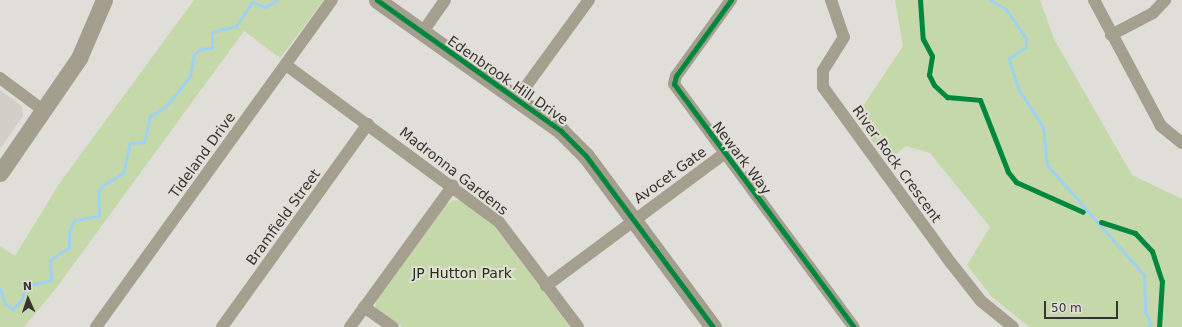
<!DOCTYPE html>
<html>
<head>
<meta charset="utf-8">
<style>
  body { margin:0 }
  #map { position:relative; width:1182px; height:327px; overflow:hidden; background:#dfded9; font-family:"DejaVu Sans",sans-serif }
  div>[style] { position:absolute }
  .built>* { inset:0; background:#d2cfc6 }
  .green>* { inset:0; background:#c5d8a9 }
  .stream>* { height:3px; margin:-1.5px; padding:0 1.5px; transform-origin:1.5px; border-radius:1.5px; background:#9fd2f0 }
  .street>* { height:12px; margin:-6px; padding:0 6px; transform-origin:6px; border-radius:6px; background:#a49f8e }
  .secondary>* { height:17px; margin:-8.5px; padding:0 8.5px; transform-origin:8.5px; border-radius:8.5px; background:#a39e8e }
  .cycleway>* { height:5px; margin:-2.5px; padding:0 2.5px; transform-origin:2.5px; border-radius:2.5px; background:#00873e }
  span { translate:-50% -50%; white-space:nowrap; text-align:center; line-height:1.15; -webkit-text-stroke:4px #e1dfd7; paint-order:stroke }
  .street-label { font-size:14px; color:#363532 }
  .park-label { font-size:14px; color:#23320d }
  .north { position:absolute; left:8px; top:279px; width:40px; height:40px; -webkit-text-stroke:3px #e1dfd7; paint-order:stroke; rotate:357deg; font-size:11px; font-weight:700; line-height:16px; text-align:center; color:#363532 }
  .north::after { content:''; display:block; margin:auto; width:14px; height:18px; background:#363532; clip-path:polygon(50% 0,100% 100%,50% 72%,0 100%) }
  .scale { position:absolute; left:1044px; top:301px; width:74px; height:18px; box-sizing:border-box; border:2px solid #363532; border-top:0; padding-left:5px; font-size:12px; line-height:14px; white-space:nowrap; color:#363532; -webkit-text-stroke:3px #e1dfd7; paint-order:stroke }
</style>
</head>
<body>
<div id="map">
  <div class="built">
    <div style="clip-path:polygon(0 90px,22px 106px,23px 116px,0 149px)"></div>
  </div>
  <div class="green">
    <div style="clip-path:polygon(194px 0,324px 0,280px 58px,244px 31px,57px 287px,24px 327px,0 327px,0 246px,15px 256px,59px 184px)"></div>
    <div style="clip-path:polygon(895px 0,1040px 0,1054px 39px,1132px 175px,1182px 199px,1182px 327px,1029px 327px,992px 297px,967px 265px,990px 227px,930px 153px,906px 146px,887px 161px,855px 118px,903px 46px)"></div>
    <div style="clip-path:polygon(453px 200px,462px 201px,494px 226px,570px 327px,402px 327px,375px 309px,377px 298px,445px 206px)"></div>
  </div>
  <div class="stream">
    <div style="left:990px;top:0;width:18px;rotate:29deg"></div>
    <div style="left:1006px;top:9px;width:36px;rotate:56deg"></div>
    <div style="left:1026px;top:39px;width:8px;rotate:90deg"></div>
    <div style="left:1026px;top:47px;width:20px;rotate:147deg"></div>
    <div style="left:1009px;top:58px;width:5px;rotate:79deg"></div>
    <div style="left:1010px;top:63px;width:28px;rotate:72deg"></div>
    <div style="left:1019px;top:90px;width:44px;rotate:57deg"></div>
    <div style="left:1043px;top:127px;width:38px;rotate:84deg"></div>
    <div style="left:1047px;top:165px;width:147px;rotate:48.6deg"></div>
    <div style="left:1144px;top:275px;width:37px;rotate:88deg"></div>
    <div style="left:1145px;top:312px;width:13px;rotate:61deg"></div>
    <div style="left:1151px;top:323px;width:5px;rotate:127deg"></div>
    <div style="left:0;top:289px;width:16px;rotate:72deg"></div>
    <div style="left:5px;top:304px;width:9px;rotate:32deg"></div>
    <div style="left:13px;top:309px;width:13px;rotate:-48deg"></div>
    <div style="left:22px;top:299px;width:13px;rotate:-77deg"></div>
    <div style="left:25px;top:286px;width:27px;rotate:-13deg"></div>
    <div style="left:51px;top:280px;width:20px;rotate:-93deg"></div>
    <div style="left:50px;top:260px;width:23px;rotate:-34deg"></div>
    <div style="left:69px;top:247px;width:15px;rotate:-90deg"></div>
    <div style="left:69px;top:232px;width:13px;rotate:-67deg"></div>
    <div style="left:74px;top:220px;width:25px;rotate:-9deg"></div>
    <div style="left:99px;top:216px;width:24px;rotate:-92deg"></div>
    <div style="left:98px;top:192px;width:9px;rotate:-54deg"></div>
    <div style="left:103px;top:185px;width:23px;rotate:-31deg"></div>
    <div style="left:123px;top:173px;width:31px;rotate:-77deg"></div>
    <div style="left:130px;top:143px;width:14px;rotate:-4deg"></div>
    <div style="left:144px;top:142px;width:27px;rotate:-77deg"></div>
    <div style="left:150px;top:116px;width:19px;rotate:-32deg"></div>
    <div style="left:166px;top:106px;width:38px;rotate:-51deg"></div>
    <div style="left:190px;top:76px;width:22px;rotate:-80deg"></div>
    <div style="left:194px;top:54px;width:9px;rotate:-36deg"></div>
    <div style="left:201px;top:49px;width:11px;rotate:-5deg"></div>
    <div style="left:212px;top:48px;width:16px;rotate:-90deg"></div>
    <div style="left:212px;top:32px;width:25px;rotate:-14deg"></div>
    <div style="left:236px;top:26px;width:29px;rotate:-56deg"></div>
    <div style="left:252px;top:2px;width:14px;rotate:21deg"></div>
    <div style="left:265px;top:7px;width:14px;rotate:-30deg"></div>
  </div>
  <div class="street">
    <div style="left:731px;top:0;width:94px;rotate:125.9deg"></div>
    <div style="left:676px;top:76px;width:8px;rotate:104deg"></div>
    <div style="left:674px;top:84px;width:302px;rotate:53.5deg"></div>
    <div style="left:831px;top:0;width:39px;rotate:71deg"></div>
    <div style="left:844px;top:37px;width:40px;rotate:122deg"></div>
    <div style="left:823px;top:71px;width:16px;rotate:90deg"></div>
    <div style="left:823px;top:87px;width:218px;rotate:54deg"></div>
    <div style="left:951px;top:263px;width:48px;rotate:51.7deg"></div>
    <div style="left:981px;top:301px;width:41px;rotate:39.1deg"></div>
    <div style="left:1094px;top:0;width:143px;rotate:62deg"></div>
    <div style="left:1161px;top:126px;width:27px;rotate:39deg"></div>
    <div style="left:422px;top:33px;width:40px;rotate:-55.1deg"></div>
    <div style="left:1111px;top:35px;width:47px;rotate:-27.6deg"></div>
    <div style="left:1153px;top:13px;width:18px;rotate:-47deg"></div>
    <div style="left:286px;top:65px;width:265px;rotate:36.4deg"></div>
    <div style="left:499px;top:222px;width:131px;rotate:53deg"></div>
    <div style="left:0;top:78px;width:54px;rotate:36.7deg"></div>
    <div style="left:516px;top:100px;width:124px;rotate:-53.9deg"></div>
    <div style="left:546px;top:286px;width:222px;rotate:-36.6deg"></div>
    <div style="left:364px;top:307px;width:35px;rotate:35deg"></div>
    <div style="left:96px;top:327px;width:403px;rotate:-54.2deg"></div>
    <div style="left:222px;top:327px;width:250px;rotate:-54.3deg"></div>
    <div style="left:350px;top:327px;width:175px;rotate:-54deg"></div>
  </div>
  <div class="secondary">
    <div style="left:377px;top:0;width:226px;rotate:35.4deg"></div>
    <div style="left:561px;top:131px;width:35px;rotate:45deg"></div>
    <div style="left:586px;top:156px;width:213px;rotate:53.4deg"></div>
    <div style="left:0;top:173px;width:140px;rotate:-55.5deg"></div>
    <div style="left:79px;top:58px;width:63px;rotate:-66.7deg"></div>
  </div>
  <div class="cycleway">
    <div style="left:377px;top:0;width:226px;rotate:35.4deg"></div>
    <div style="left:561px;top:131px;width:35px;rotate:45deg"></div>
    <div style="left:586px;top:156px;width:213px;rotate:53.4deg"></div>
    <div style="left:731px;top:0;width:94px;rotate:125.9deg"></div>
    <div style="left:676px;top:76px;width:8px;rotate:104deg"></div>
    <div style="left:674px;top:84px;width:302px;rotate:53.5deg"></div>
    <div style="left:920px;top:0;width:39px;rotate:86deg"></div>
    <div style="left:923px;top:39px;width:19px;rotate:62deg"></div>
    <div style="left:932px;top:56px;width:19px;rotate:99deg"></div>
    <div style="left:929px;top:75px;width:11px;rotate:63deg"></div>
    <div style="left:934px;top:85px;width:18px;rotate:43deg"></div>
    <div style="left:947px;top:97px;width:33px;rotate:5deg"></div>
    <div style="left:980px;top:100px;width:77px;rotate:68.7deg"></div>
    <div style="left:1008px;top:172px;width:13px;rotate:51deg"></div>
    <div style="left:1016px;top:182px;width:73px;rotate:24.1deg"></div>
    <div style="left:1101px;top:222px;width:36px;rotate:18deg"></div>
    <div style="left:1135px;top:233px;width:25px;rotate:47deg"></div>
    <div style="left:1152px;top:251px;width:32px;rotate:72deg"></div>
    <div style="left:1162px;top:281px;width:46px;rotate:93.7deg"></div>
  </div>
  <div class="street-label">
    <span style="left:508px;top:80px;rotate:35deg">Edenbrook Hill Drive</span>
    <span style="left:202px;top:155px;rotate:-54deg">Tideland Drive</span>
    <span style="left:742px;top:158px;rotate:53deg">Newark Way</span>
    <span style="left:897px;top:164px;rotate:54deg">River Rock Crescent</span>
    <span style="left:454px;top:171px;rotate:38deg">Madronna Gardens</span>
    <span style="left:670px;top:175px;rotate:-36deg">Avocet Gate</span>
    <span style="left:283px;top:217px;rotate:-54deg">Bramfield Street</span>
  </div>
  <div class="park-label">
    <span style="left:462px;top:273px">JP Hutton Park</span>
  </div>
  <div class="north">N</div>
  <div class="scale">50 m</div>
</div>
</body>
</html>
